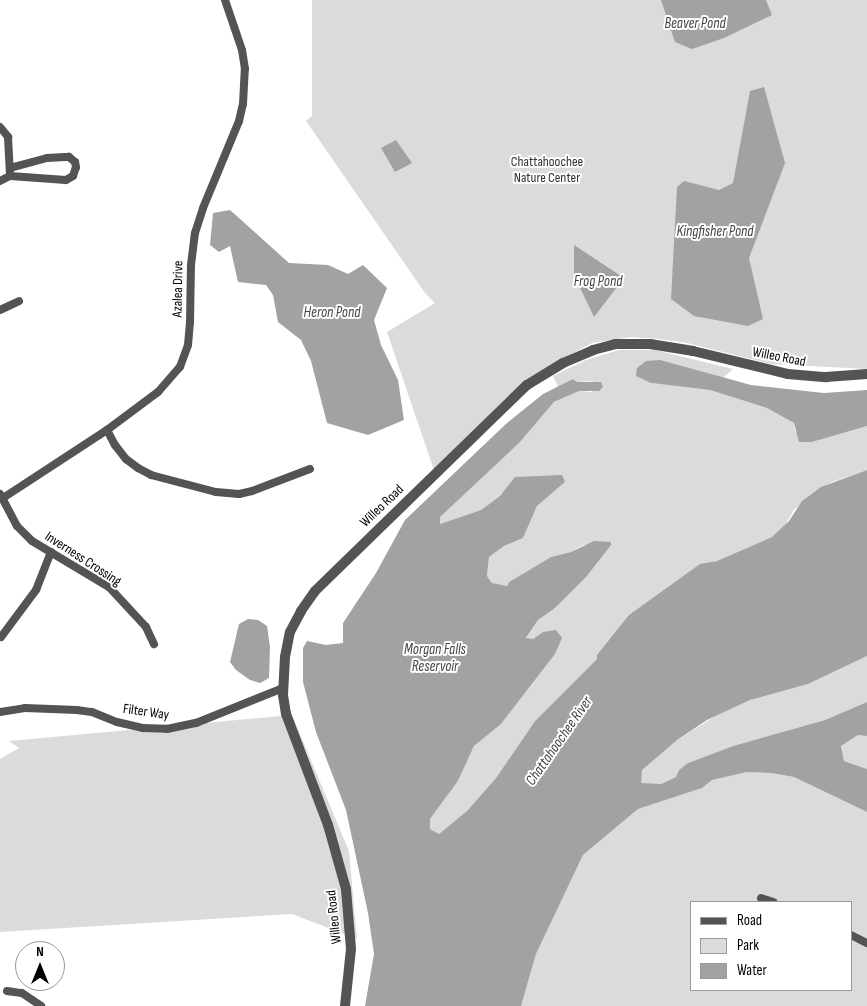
<!DOCTYPE html>
<html>
<head>
<meta charset="utf-8">
<style>
  body { margin:0 }
  #map { position:relative; width:867px; height:1006px; overflow:hidden; background:#fff; font-family:"Sofia Sans Condensed",sans-serif }
  div>[style] { position:absolute }
  .green>* { inset:0; background:#dbdbdb }
  .water>* { inset:0; background:#a2a2a2 }
  .minor>* { height:8px; margin:-4px; padding:0 4px; transform-origin:4px; border-radius:4px; background:#545454 }
  .tertiary>* { height:10px; margin:-5px; padding:0 5px; transform-origin:5px; border-radius:5px; background:#545454 }
  span { translate:-50% -50%; white-space:nowrap; text-align:center; line-height:1.15; -webkit-text-stroke:4px #fff; paint-order:stroke }
  .park-label { font-size:14px; color:#323232 }
  .street-label { font-size:14px; color:#000 }
  .water-label { font-size:15px; color:#434343; font-style:italic }
  .legend { position:absolute; left:690px; top:901px; width:162px; height:90px; box-sizing:border-box; background:#fff; border:1px solid #999; margin:0; padding:6px 9px; list-style:none; font-size:15px; color:#000 }
  .legend li { display:flex; align-items:center; gap:10px; height:25px }
  .legend b { width:25px; border:1px solid #999 }
  .north { position:absolute; left:15px; top:941px; width:50px; height:50px; box-sizing:border-box; background:#fff; border:1px solid #999; border-radius:50%; rotate:0deg; font-size:14px; font-weight:700; line-height:20px; text-align:center; color:#000 }
  .north::after { content:''; display:block; margin:auto; width:18px; height:22px; background:#000; clip-path:polygon(50% 0,100% 100%,50% 72%,0 100%) }
</style>
</head>
<body>
<div id="map">
  <div class="green">
    <div style="clip-path:polygon(312px 0,867px 0,867px 369px,771px 364px,687px 343px,659px 339px,631px 337px,592px 343px,563px 358px,436px 476px,387px 332px,435px 303px,425px 293px,306px 121px,312px 116px)"></div>
    <div style="clip-path:polygon(619px 350px,655px 350px,733px 369px,723px 378px,703px 373px,651px 383px,710px 390px,767px 408px,794px 423px,795px 431px,812px 442px,867px 426px,867px 470px,832px 482px,811px 494px,794px 510px,782px 530px,772px 537px,717px 561px,700px 565px,597px 659px,535px 721px,496px 778px,467px 811px,439px 834px,430px 829px,430px 819px,458px 781px,474px 746px,501px 724px,555px 654px,543px 632px,533px 639px,526px 639px,538px 620px,555px 608px,611px 545px,583px 545px,571px 552px,551px 557px,509px 582px,507px 586px,497px 586px,492px 583px,487px 576px,489px 557px,504px 546px,523px 538px,537px 506px,565px 482px,513px 481px,500px 496px,481px 510px,440px 524px,439px 517px,520px 442px,554px 402px,579px 391px,592px 392px,593px 381px,577px 382px,573px 379px,558px 387px,553px 376px,586px 360px)"></div>
    <div style="clip-path:polygon(867px 656px,867px 702px,825px 720px,733px 746px,688px 763px,679px 770px,676px 777px,661px 784px,641px 784px,641px 770px,677px 740px,717px 715px,750px 700px,808px 684px)"></div>
    <div style="clip-path:polygon(292px 715px,349px 851px,357px 939px,292px 914px,0 932px,0 759px,19px 748px,9px 741px)"></div>
    <div style="clip-path:polygon(858px 735px,867px 736px,867px 769px,844px 761px,841px 746px)"></div>
    <div style="clip-path:polygon(evenodd,747px 772px,771px 773px,794px 777px,867px 812px,867px 1006px,521px 1006px,536px 954px,583px 855px,638px 809px,702px 788px,712px 780px,747px 772px,691px 902px,851px 902px,851px 990px,691px 990px,691px 902px)"></div>
  </div>
  <div class="water">
    <div style="clip-path:polygon(661px 0,766px 0,772px 15px,724px 38px,692px 49px,675px 42px)"></div>
    <div style="clip-path:polygon(764px 87px,785px 163px,749px 258px,763px 319px,748px 326px,694px 316px,671px 299px,677px 187px,684px 181px,719px 190px,733px 183px,750px 91px)"></div>
    <div style="clip-path:polygon(396px 140px,412px 163px,395px 172px,381px 148px)"></div>
    <div style="clip-path:polygon(230px 210px,289px 263px,328px 265px,348px 274px,363px 265px,387px 288px,374px 320px,381px 345px,398px 380px,404px 420px,368px 435px,327px 423px,311px 361px,301px 340px,278px 322px,273px 295px,266px 285px,238px 282px,230px 246px,219px 252px,210px 245px,213px 213px)"></div>
    <div style="clip-path:polygon(574px 245px,624px 278px,594px 317px,574px 275px)"></div>
    <div style="clip-path:polygon(660px 360px,751px 385px,824px 393px,867px 390px,867px 426px,812px 442px,799px 442px,794px 423px,767px 408px,710px 390px,651px 383px,636px 376px,637px 368px,646px 361px)"></div>
    <div style="clip-path:polygon(573px 379px,577px 382px,601px 382px,603px 387px,599px 391px,579px 391px,554px 402px,520px 442px,440px 517px,440px 524px,481px 510px,500px 496px,515px 477px,562px 475px,565px 482px,537px 506px,523px 538px,504px 546px,489px 557px,487px 576px,492px 583px,507px 586px,509px 582px,551px 557px,571px 552px,594px 541px,611px 542px,611px 545px,586px 577px,555px 608px,538px 620px,526px 638px,533px 639px,543px 632px,556px 630px,562px 638px,555px 654px,501px 724px,474px 746px,458px 781px,430px 819px,430px 829px,439px 834px,467px 811px,496px 778px,535px 721px,597px 659px,597px 655px,629px 615px,700px 564px,717px 561px,772px 537px,789px 521px,802px 501px,821px 487px,867px 470px,867px 656px,808px 684px,750px 700px,707px 720px,677px 740px,642px 770px,641px 783px,661px 784px,676px 777px,679px 770px,688px 763px,733px 746px,825px 720px,867px 702px,867px 736px,858px 735px,841px 746px,844px 761px,867px 769px,867px 812px,794px 777px,771px 773px,747px 772px,712px 780px,702px 788px,638px 809px,583px 855px,536px 954px,521px 1006px,365px 1006px,374px 954px,368px 913px,346px 810px,316px 732px,303px 682px,303px 648px,307px 641px,326px 645px,343px 643px,343px 623px,376px 573px,405px 520px,507px 423px,543px 394px)"></div>
    <div style="clip-path:polygon(248px 619px,258px 620px,267px 626px,270px 647px,269px 678px,260px 683px,250px 680px,236px 670px,230px 662px,239px 624px)"></div>
  </div>
  <div class="minor">
    <div style="left:0;top:127px;width:13px;rotate:51deg"></div>
    <div style="left:8px;top:137px;width:35px;rotate:87deg"></div>
    <div style="left:0;top:181px;width:11px;rotate:-27deg"></div>
    <div style="left:10px;top:176px;width:56px;rotate:4.1deg"></div>
    <div style="left:66px;top:180px;width:8px;rotate:-30deg"></div>
    <div style="left:73px;top:176px;width:9px;rotate:-72deg"></div>
    <div style="left:76px;top:167px;width:5px;rotate:-101deg"></div>
    <div style="left:75px;top:162px;width:8px;rotate:-140deg"></div>
    <div style="left:69px;top:157px;width:4px;rotate:180deg"></div>
    <div style="left:65px;top:157px;width:18px;rotate:177deg"></div>
    <div style="left:47px;top:158px;width:38px;rotate:165deg"></div>
    <div style="left:0;top:310px;width:21px;rotate:-25deg"></div>
    <div style="left:107px;top:430px;width:17px;rotate:62deg"></div>
    <div style="left:115px;top:445px;width:18px;rotate:52deg"></div>
    <div style="left:126px;top:459px;width:15px;rotate:37deg"></div>
    <div style="left:138px;top:468px;width:15px;rotate:28deg"></div>
    <div style="left:151px;top:475px;width:67px;rotate:14.7deg"></div>
    <div style="left:216px;top:492px;width:23px;rotate:5deg"></div>
    <div style="left:239px;top:494px;width:13px;rotate:-13deg"></div>
    <div style="left:252px;top:491px;width:62px;rotate:-20.8deg"></div>
    <div style="left:0;top:494px;width:36px;rotate:62deg"></div>
    <div style="left:17px;top:526px;width:21px;rotate:45deg"></div>
    <div style="left:32px;top:541px;width:90px;rotate:30.9deg"></div>
    <div style="left:109px;top:587px;width:54px;rotate:47.2deg"></div>
    <div style="left:146px;top:627px;width:19px;rotate:65deg"></div>
    <div style="left:3px;top:498px;width:124px;rotate:-33.2deg"></div>
    <div style="left:107px;top:430px;width:64px;rotate:-36.7deg"></div>
    <div style="left:158px;top:392px;width:33px;rotate:-49deg"></div>
    <div style="left:180px;top:367px;width:23px;rotate:-70deg"></div>
    <div style="left:188px;top:345px;width:23px;rotate:-85deg"></div>
    <div style="left:190px;top:322px;width:57px;rotate:-89deg"></div>
    <div style="left:191px;top:265px;width:32px;rotate:-83deg"></div>
    <div style="left:195px;top:233px;width:26px;rotate:-72deg"></div>
    <div style="left:203px;top:208px;width:94px;rotate:-67.5deg"></div>
    <div style="left:239px;top:121px;width:17px;rotate:-77deg"></div>
    <div style="left:243px;top:104px;width:35px;rotate:-87deg"></div>
    <div style="left:245px;top:69px;width:19px;rotate:-99deg"></div>
    <div style="left:242px;top:50px;width:53px;rotate:-108.8deg"></div>
    <div style="left:1px;top:637px;width:59px;rotate:-53.3deg"></div>
    <div style="left:36px;top:590px;width:41px;rotate:-68.5deg"></div>
    <div style="left:0;top:712px;width:25px;rotate:-9deg"></div>
    <div style="left:25px;top:708px;width:52px;rotate:2.2deg"></div>
    <div style="left:77px;top:710px;width:15px;rotate:8deg"></div>
    <div style="left:92px;top:712px;width:27px;rotate:22deg"></div>
    <div style="left:117px;top:722px;width:27px;rotate:13deg"></div>
    <div style="left:143px;top:728px;width:24px;rotate:2deg"></div>
    <div style="left:167px;top:729px;width:30px;rotate:-12deg"></div>
    <div style="left:196px;top:723px;width:94px;rotate:-21.9deg"></div>
    <div style="left:761px;top:898px;width:13px;rotate:18deg"></div>
    <div style="left:851px;top:935px;width:18px;rotate:27deg"></div>
    <div style="left:7px;top:991px;width:15px;rotate:8deg"></div>
    <div style="left:22px;top:993px;width:23px;rotate:34deg"></div>
  </div>
  <div class="tertiary">
    <div style="left:345px;top:1006px;width:57px;rotate:-84deg"></div>
    <div style="left:351px;top:949px;width:60px;rotate:-94.8deg"></div>
    <div style="left:346px;top:889px;width:66px;rotate:-105.7deg"></div>
    <div style="left:328px;top:825px;width:119px;rotate:-110.7deg"></div>
    <div style="left:286px;top:714px;width:19px;rotate:-99deg"></div>
    <div style="left:283px;top:695px;width:38px;rotate:-87deg"></div>
    <div style="left:285px;top:657px;width:25px;rotate:-79deg"></div>
    <div style="left:290px;top:632px;width:24px;rotate:-62deg"></div>
    <div style="left:301px;top:611px;width:24px;rotate:-55deg"></div>
    <div style="left:315px;top:591px;width:296px;rotate:-44.2deg"></div>
    <div style="left:527px;top:385px;width:42px;rotate:-31.4deg"></div>
    <div style="left:563px;top:363px;width:33px;rotate:-23deg"></div>
    <div style="left:593px;top:350px;width:23px;rotate:-15deg"></div>
    <div style="left:615px;top:344px;width:35px"></div>
    <div style="left:650px;top:344px;width:44px;rotate:9.2deg"></div>
    <div style="left:693px;top:351px;width:98px;rotate:13.6deg"></div>
    <div style="left:788px;top:374px;width:38px;rotate:5deg"></div>
    <div style="left:826px;top:377px;width:41px;rotate:-4.2deg"></div>
  </div>
  <div class="park-label">
    <span style="left:547px;top:170px">Chattahoochee<br>Nature Center</span>
  </div>
  <div class="street-label">
    <span style="left:178px;top:289px;rotate:-89deg">Azalea Drive</span>
    <span style="left:779px;top:357px;rotate:11deg">Willeo Road</span>
    <span style="left:382px;top:506px;rotate:-44deg">Willeo Road</span>
    <span style="left:83px;top:559px;rotate:33deg">Inverness Crossing</span>
    <span style="left:146px;top:712px;rotate:8deg">Filter Way</span>
    <span style="left:334px;top:917px;rotate:-96deg">Willeo Road</span>
  </div>
  <div class="water-label">
    <span style="left:695px;top:24px">Beaver Pond</span>
    <span style="left:715px;top:232px">Kingfisher Pond</span>
    <span style="left:598px;top:282px">Frog Pond</span>
    <span style="left:332px;top:313px">Heron Pond</span>
    <span style="left:435px;top:658px">Morgan Falls<br>Reservoir</span>
    <span style="left:559px;top:741px;rotate:-55deg">Chattahoochee River</span>
  </div>
  <ul class="legend">
  <li><b style="height:6px;background:#545454"></b>Road</li>
  <li><b style="height:14px;background:#dbdbdb"></b>Park</li>
  <li><b style="height:14px;background:#a2a2a2"></b>Water</li>
  </ul>
  <div class="north">N</div>
</div>
</body>
</html>
